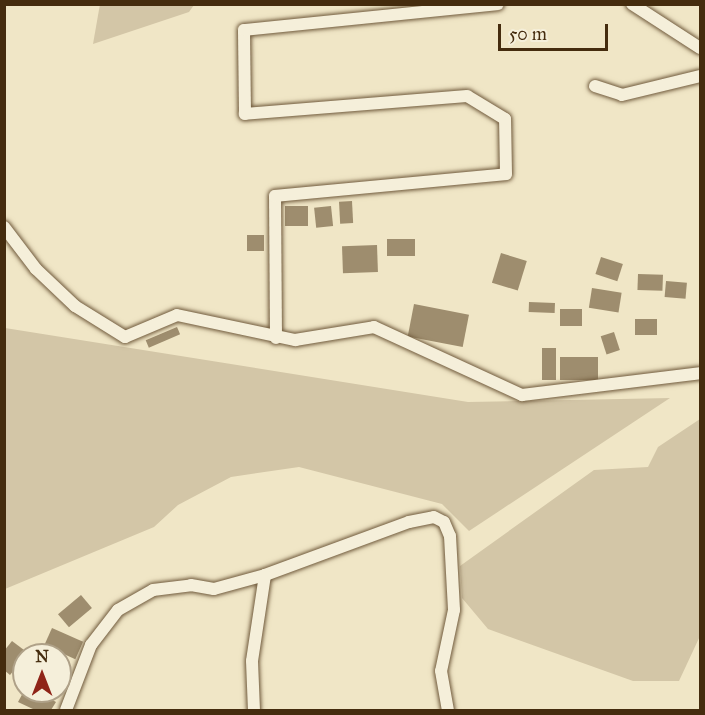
<!DOCTYPE html>
<html>
<head>
<meta charset="utf-8">
<style>
  body { margin:0 }
  #map { position:relative; width:705px; height:715px; overflow:hidden; background:#f0e6c6; font-family:"IM FELL Great Primer",serif }
  div>[style] { position:absolute }
  .green>* { inset:0; background:#d3c6a7 }
  .building>* { inset:0; background:#9e8d6e; transform-origin:0 0 }
  .roads { filter:drop-shadow(0 0 2px #705a3c) drop-shadow(0 0 2px #705a3c) }
  .minor>* { height:12px; margin:-6px; padding:0 6px; transform-origin:6px; border-radius:6px; background:#f5efda }
  span { translate:-50% -50%; white-space:nowrap; text-align:center; line-height:1.15; -webkit-text-stroke:6px #f5efda; paint-order:stroke }
  .frame { position:absolute; inset:0; border:6px solid #452c0e; pointer-events:none }
  .north { position:absolute; left:12px; top:643px; width:60px; height:60px; box-sizing:border-box; background:#f5efda; border:2px solid #afa188; border-radius:50%; rotate:0deg; font-size:16px; font-weight:700; line-height:24px; text-align:center; color:#452c0e }
  .north::after { content:''; display:block; margin:auto; width:21px; height:27px; background:#8f2418; clip-path:polygon(50% 0,100% 100%,50% 72%,0 100%) }
  .scale { position:absolute; left:498px; top:24px; width:110px; height:27px; box-sizing:border-box; border:3px solid #452c0e; border-top:0; padding-left:8px; font-size:18px; line-height:21px; white-space:nowrap; color:#452c0e; -webkit-text-stroke:4px #f5efda; paint-order:stroke }
</style>
</head>
<body>
<div id="map">
  <div class="green">
    <div style="clip-path:polygon(100px 4px,194px 4px,194px 5px,189px 12px,93px 44px)"></div>
    <div style="clip-path:polygon(5px 328px,468px 402px,670px 398px,469px 531px,442px 504px,299px 467px,231px 477px,178px 505px,154px 527px,5px 589px)"></div>
    <div style="clip-path:polygon(700px 419px,700px 636px,679px 681px,633px 681px,488px 629px,462px 598px,460px 566px,594px 470px,648px 467px,658px 447px)"></div>
  </div>
  <div class="building">
    <div style="left:352px;top:201px;width:22px;height:13px;rotate:87deg"></div>
    <div style="left:285px;top:206px;width:23px;height:20px"></div>
    <div style="left:331px;top:206px;width:20px;height:17px;rotate:84deg"></div>
    <div style="left:247px;top:235px;width:17px;height:16px"></div>
    <div style="left:387px;top:239px;width:28px;height:17px"></div>
    <div style="left:377px;top:245px;width:27px;height:35px;rotate:88deg"></div>
    <div style="left:501px;top:253px;width:27px;height:31px;rotate:17deg"></div>
    <div style="left:601px;top:257px;width:23px;height:18px;rotate:18deg"></div>
    <div style="left:638px;top:274px;width:25px;height:16px;rotate:2deg"></div>
    <div style="left:666px;top:281px;width:21px;height:16px;rotate:5deg"></div>
    <div style="left:592px;top:288px;width:30px;height:20px;rotate:9deg"></div>
    <div style="left:529px;top:302px;width:26px;height:10px;rotate:2deg"></div>
    <div style="left:414px;top:304px;width:56px;height:33px;rotate:11deg"></div>
    <div style="left:560px;top:309px;width:22px;height:17px"></div>
    <div style="left:635px;top:319px;width:22px;height:16px"></div>
    <div style="left:177px;top:327px;width:8px;height:34px;rotate:67deg"></div>
    <div style="left:614px;top:332px;width:19px;height:14px;rotate:72deg"></div>
    <div style="left:542px;top:348px;width:14px;height:32px"></div>
    <div style="left:560px;top:357px;width:38px;height:23px"></div>
    <div style="left:81px;top:595px;width:17px;height:30px;rotate:50deg"></div>
    <div style="left:52px;top:628px;width:34px;height:19px;rotate:24deg"></div>
    <div style="clip-path:polygon(12px 641px,28px 653px,10px 675px,4px 670px,4px 651px)"></div>
    <div style="clip-path:polygon(60px 658px,68px 662px,60px 682px)"></div>
    <div style="clip-path:polygon(24px 691px,36px 691px,56px 702px,51px 710px,35px 710px,18px 702px)"></div>
  </div>
  <div class="roads">
    <div class="minor">
      <div style="left:632px;top:4px;width:81px;rotate:32.9deg"></div>
      <div style="left:595px;top:86px;width:28px;rotate:18deg"></div>
      <div style="left:622px;top:95px;width:80px;rotate:-13.7deg"></div>
      <div style="left:4px;top:227px;width:53px;rotate:52.7deg"></div>
      <div style="left:36px;top:269px;width:54px;rotate:43.5deg"></div>
      <div style="left:75px;top:306px;width:59px;rotate:31.8deg"></div>
      <div style="left:125px;top:337px;width:56px;rotate:-22.9deg"></div>
      <div style="left:177px;top:315px;width:121px;rotate:12deg"></div>
      <div style="left:295px;top:340px;width:80px;rotate:-9.3deg"></div>
      <div style="left:374px;top:327px;width:163px;rotate:24.7deg"></div>
      <div style="left:522px;top:395px;width:179px;rotate:-7deg"></div>
      <div style="left:276px;top:338px;width:142px;rotate:-90.4deg"></div>
      <div style="left:275px;top:196px;width:232px;rotate:-5.4deg"></div>
      <div style="left:506px;top:174px;width:55px;rotate:-91deg"></div>
      <div style="left:505px;top:119px;width:44px;rotate:-148.8deg"></div>
      <div style="left:467px;top:96px;width:223px;rotate:175.4deg"></div>
      <div style="left:245px;top:114px;width:84px;rotate:-90.7deg"></div>
      <div style="left:244px;top:30px;width:255px;rotate:-5.8deg"></div>
      <div style="left:265px;top:575px;width:153px;rotate:-20.2deg"></div>
      <div style="left:409px;top:522px;width:25px;rotate:-11deg"></div>
      <div style="left:434px;top:517px;width:11px;rotate:27deg"></div>
      <div style="left:444px;top:522px;width:15px;rotate:67deg"></div>
      <div style="left:450px;top:536px;width:74px;rotate:86.9deg"></div>
      <div style="left:454px;top:610px;width:62px;rotate:102deg"></div>
      <div style="left:441px;top:671px;width:40px;rotate:80deg"></div>
      <div style="left:66px;top:710px;width:70px;rotate:-69deg"></div>
      <div style="left:91px;top:645px;width:44px;rotate:-52.4deg"></div>
      <div style="left:118px;top:610px;width:40px;rotate:-29.7deg"></div>
      <div style="left:153px;top:590px;width:38px;rotate:-7deg"></div>
      <div style="left:191px;top:585px;width:23px;rotate:10deg"></div>
      <div style="left:214px;top:589px;width:53px;rotate:-15.4deg"></div>
      <div style="left:265px;top:575px;width:87px;rotate:98.6deg"></div>
      <div style="left:252px;top:661px;width:49px;rotate:87.7deg"></div>
    </div>
  </div>
  <div class="frame"></div>
  <div class="north">N</div>
  <div class="scale">50 m</div>
</div>
</body>
</html>
